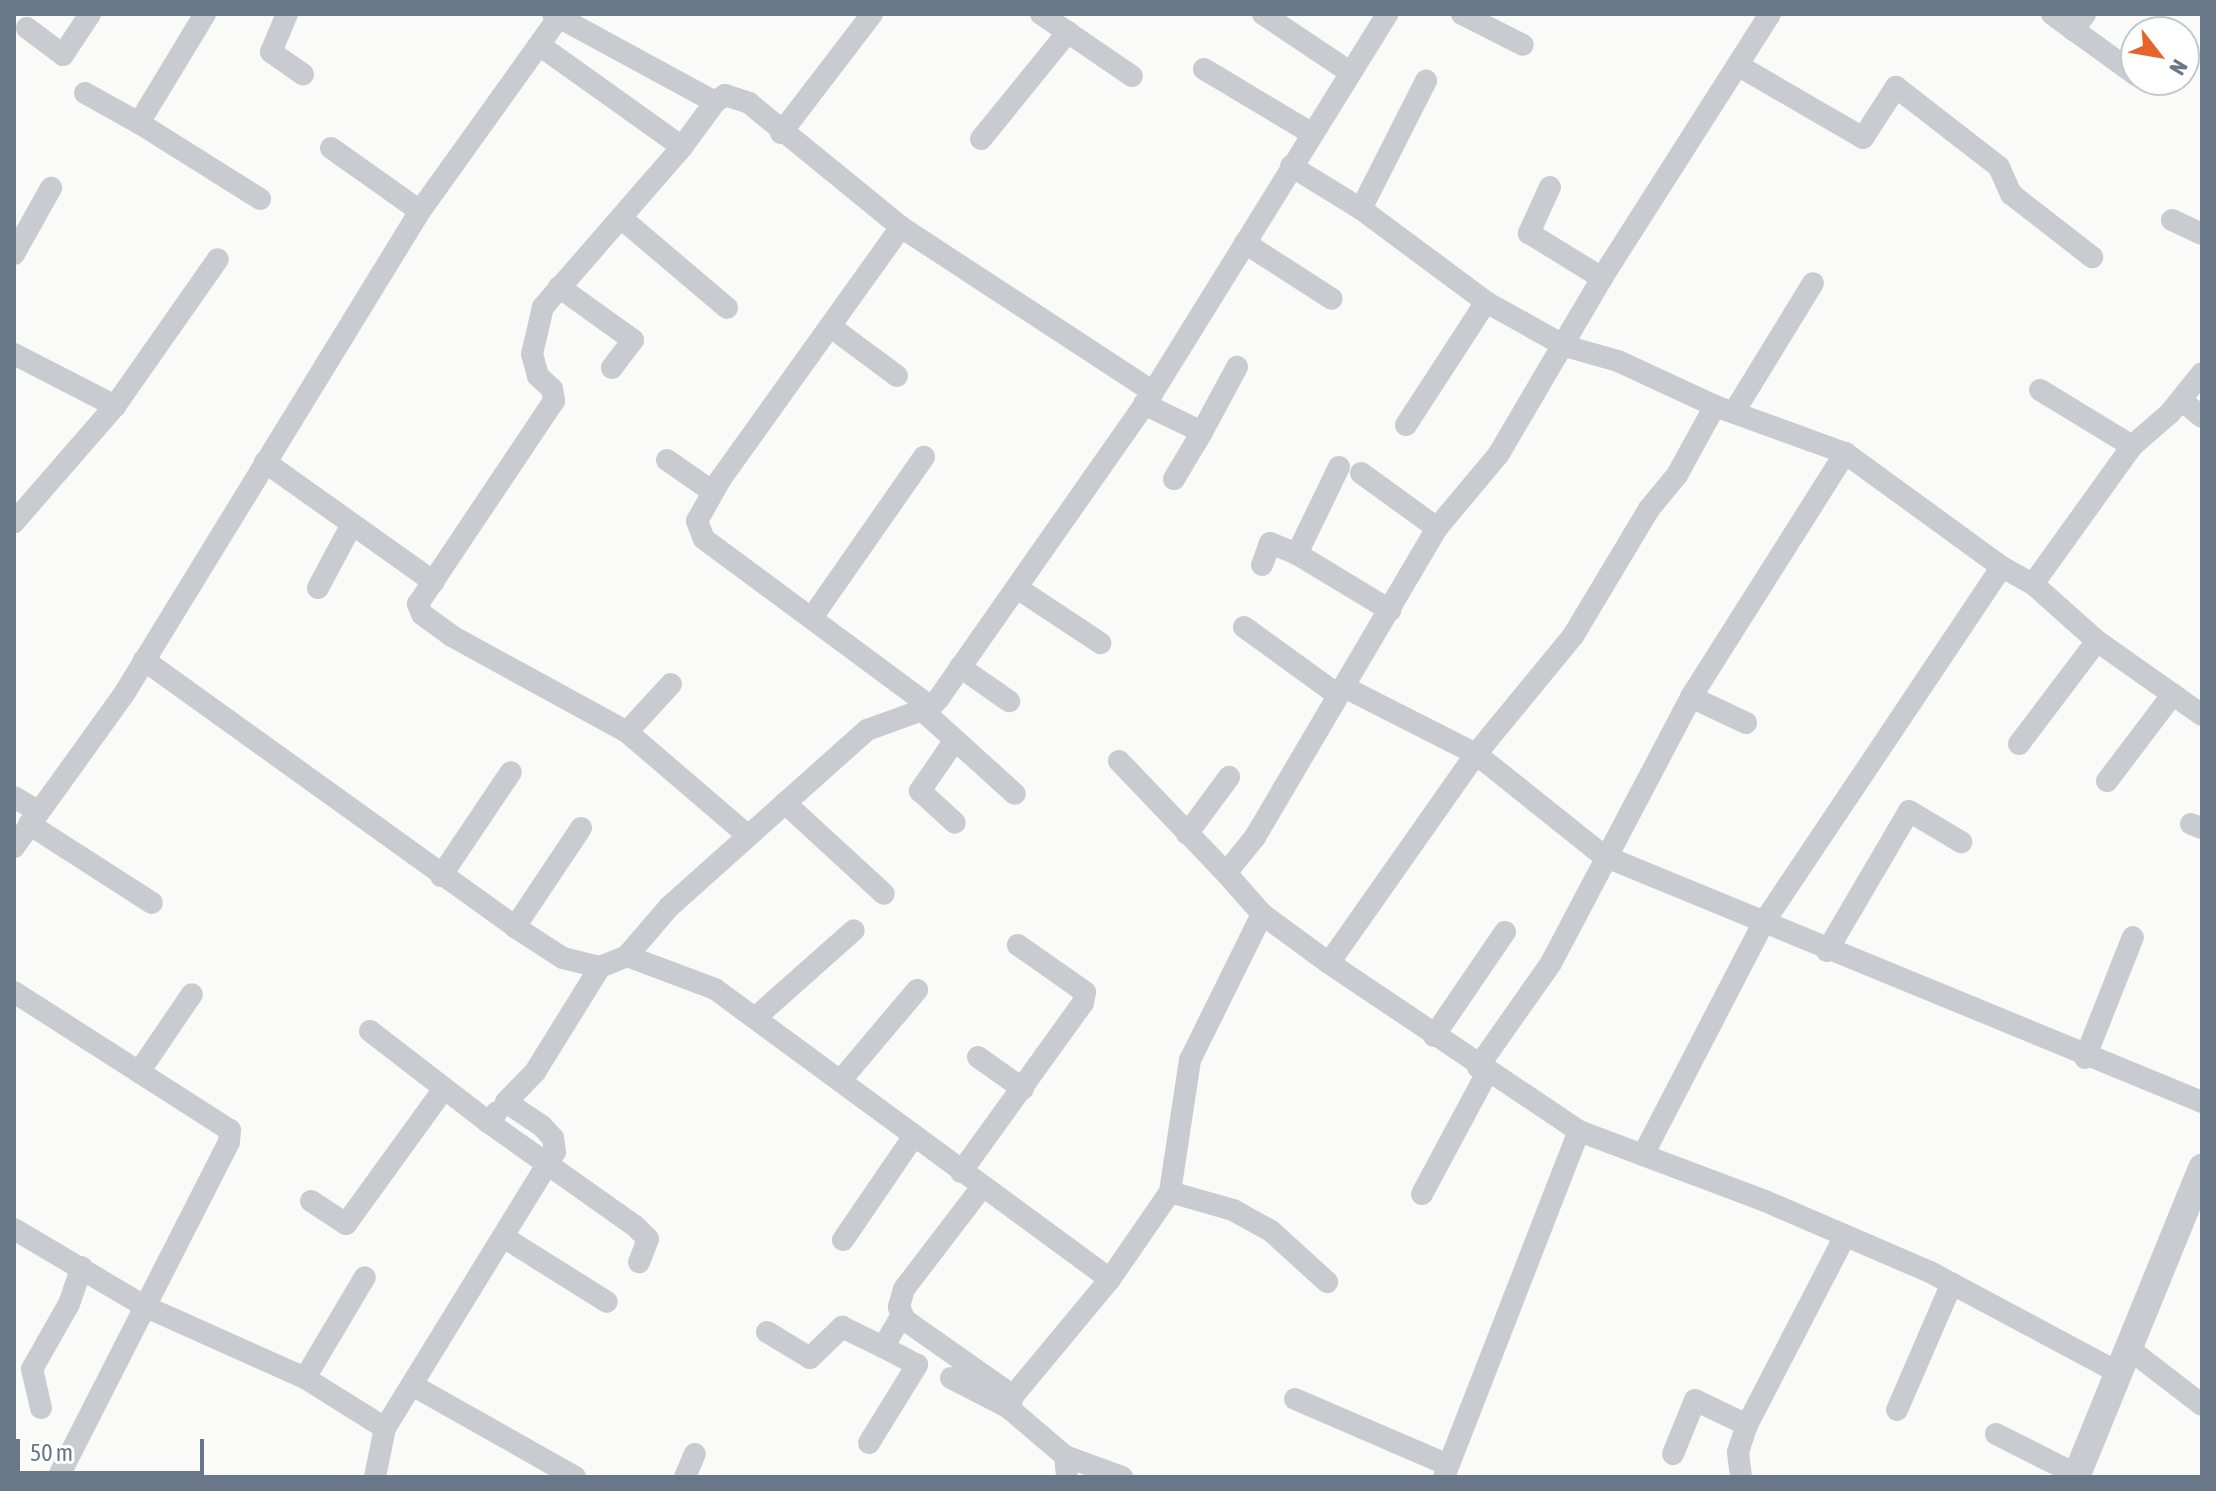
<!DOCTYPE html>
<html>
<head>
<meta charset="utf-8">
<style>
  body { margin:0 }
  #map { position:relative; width:2216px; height:1491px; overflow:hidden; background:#fafaf8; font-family:"Asap Condensed",sans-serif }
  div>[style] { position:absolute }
  .minor>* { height:22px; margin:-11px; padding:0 11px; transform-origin:11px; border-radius:11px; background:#c8cbcf }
  .tertiary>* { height:28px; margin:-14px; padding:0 14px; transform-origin:14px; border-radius:14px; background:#c8cbcf }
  span { translate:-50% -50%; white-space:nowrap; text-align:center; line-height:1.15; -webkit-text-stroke:8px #fff; paint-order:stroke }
  .frame { position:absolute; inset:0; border:16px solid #697889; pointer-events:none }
  .north { position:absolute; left:2120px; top:16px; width:80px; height:80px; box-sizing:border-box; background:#fff; border:2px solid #c3c9d0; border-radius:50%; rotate:121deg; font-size:22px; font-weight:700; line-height:32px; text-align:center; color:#697889 }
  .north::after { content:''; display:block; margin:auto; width:28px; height:36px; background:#e6642c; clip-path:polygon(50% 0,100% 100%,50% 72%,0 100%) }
  .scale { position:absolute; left:16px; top:1439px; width:188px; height:36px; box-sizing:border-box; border:4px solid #697889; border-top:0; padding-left:10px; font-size:24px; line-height:28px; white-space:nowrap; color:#697889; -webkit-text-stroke:6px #fff; paint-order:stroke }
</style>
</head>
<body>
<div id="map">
  <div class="minor">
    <div style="left:205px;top:14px;width:127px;rotate:121.2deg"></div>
    <div style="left:139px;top:123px;width:143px;rotate:32.1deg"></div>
    <div style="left:287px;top:14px;width:41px;rotate:112.8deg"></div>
    <div style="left:271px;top:52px;width:39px;rotate:35deg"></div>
    <div style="left:553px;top:14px;width:184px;rotate:28.5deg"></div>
    <div style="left:1041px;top:14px;width:110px;rotate:34.3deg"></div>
    <div style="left:1263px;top:14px;width:102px;rotate:33.8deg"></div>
    <div style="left:1462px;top:14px;width:68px;rotate:26.9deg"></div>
    <div style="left:1770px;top:14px;width:313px;rotate:122.5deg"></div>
    <div style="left:1602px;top:278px;width:205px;rotate:120.4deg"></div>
    <div style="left:1498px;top:455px;width:95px;rotate:129.9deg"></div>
    <div style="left:1437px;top:528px;width:359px;rotate:120.5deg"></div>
    <div style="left:1255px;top:837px;width:46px;rotate:128.9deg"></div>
    <div style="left:1226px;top:873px;width:55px;rotate:48.7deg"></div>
    <div style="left:1262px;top:914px;width:83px;rotate:36.2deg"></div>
    <div style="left:1329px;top:963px;width:301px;rotate:33.9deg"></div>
    <div style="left:1579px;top:1131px;width:199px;rotate:20.6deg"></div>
    <div style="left:1765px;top:1201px;width:180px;rotate:23.3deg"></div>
    <div style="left:1930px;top:1272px;width:212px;rotate:28.1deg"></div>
    <div style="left:2052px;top:14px;width:104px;rotate:36deg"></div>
    <div style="left:27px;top:28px;width:45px;rotate:36.9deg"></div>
    <div style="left:63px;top:55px;width:49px;rotate:-56.6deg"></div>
    <div style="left:2073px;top:30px;width:20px;rotate:-53deg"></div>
    <div style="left:542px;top:47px;width:172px;rotate:35.5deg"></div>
    <div style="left:1739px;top:66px;width:143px;rotate:30.1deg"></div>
    <div style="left:1863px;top:138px;width:61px;rotate:-57.1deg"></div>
    <div style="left:1896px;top:87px;width:130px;rotate:37.8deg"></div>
    <div style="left:1999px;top:167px;width:30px;rotate:66deg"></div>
    <div style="left:2011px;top:194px;width:103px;rotate:37.9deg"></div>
    <div style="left:1204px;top:69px;width:125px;rotate:30.9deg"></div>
    <div style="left:85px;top:93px;width:62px;rotate:29.1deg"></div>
    <div style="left:781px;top:133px;width:150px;rotate:-52.6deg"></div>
    <div style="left:981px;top:139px;width:138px;rotate:-50.9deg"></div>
    <div style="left:331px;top:148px;width:109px;rotate:35.3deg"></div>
    <div style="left:1291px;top:166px;width:82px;rotate:31.6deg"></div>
    <div style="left:1361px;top:209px;width:156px;rotate:36.6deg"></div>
    <div style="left:1486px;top:302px;width:90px;rotate:29.1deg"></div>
    <div style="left:1565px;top:346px;width:55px;rotate:15.8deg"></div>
    <div style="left:1618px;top:361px;width:107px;rotate:24.9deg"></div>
    <div style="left:1715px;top:406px;width:138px;rotate:19.9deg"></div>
    <div style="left:1845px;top:453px;width:194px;rotate:36deg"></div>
    <div style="left:2002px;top:567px;width:35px;rotate:29deg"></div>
    <div style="left:2033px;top:584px;width:86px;rotate:41.7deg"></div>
    <div style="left:2097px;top:641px;width:128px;rotate:35.2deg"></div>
    <div style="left:1550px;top:187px;width:51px;rotate:114.5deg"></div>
    <div style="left:1529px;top:233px;width:86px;rotate:31.7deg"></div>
    <div style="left:1361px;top:209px;width:144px;rotate:-63.1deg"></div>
    <div style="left:621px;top:218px;width:139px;rotate:40.3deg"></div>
    <div style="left:2172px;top:220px;width:33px;rotate:25deg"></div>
    <div style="left:901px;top:227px;width:311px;rotate:125.6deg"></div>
    <div style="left:720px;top:480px;width:47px;rotate:119.3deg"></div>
    <div style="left:697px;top:521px;width:19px;rotate:69deg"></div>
    <div style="left:704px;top:539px;width:282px;rotate:36.5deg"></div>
    <div style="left:1245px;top:243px;width:103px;rotate:32.8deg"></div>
    <div style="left:14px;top:254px;width:76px;rotate:-60.7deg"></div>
    <div style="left:559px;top:287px;width:91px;rotate:35.6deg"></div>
    <div style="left:633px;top:340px;width:35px;rotate:127deg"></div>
    <div style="left:831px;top:327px;width:82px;rotate:36.6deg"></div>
    <div style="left:14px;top:354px;width:114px;rotate:27.2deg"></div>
    <div style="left:115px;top:406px;width:154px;rotate:131deg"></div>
    <div style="left:2040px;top:390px;width:108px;rotate:31.3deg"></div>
    <div style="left:2181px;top:400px;width:27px;rotate:39deg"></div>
    <div style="left:1144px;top:404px;width:64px;rotate:25.8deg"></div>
    <div style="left:1202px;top:432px;width:74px;rotate:-61.7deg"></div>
    <div style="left:115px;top:406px;width:179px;rotate:-55deg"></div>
    <div style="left:1734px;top:412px;width:151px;rotate:-58.5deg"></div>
    <div style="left:1406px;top:425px;width:147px;rotate:-57deg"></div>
    <div style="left:667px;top:460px;width:56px;rotate:34.8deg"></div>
    <div style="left:265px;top:462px;width:207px;rotate:35.4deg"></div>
    <div style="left:1339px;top:467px;width:97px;rotate:115.8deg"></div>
    <div style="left:1297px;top:554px;width:109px;rotate:31.1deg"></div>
    <div style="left:1361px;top:473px;width:94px;rotate:35.9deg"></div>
    <div style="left:1174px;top:479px;width:55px;rotate:-59.2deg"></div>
    <div style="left:1262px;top:565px;width:23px;rotate:-70deg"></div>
    <div style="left:1270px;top:543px;width:29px;rotate:22deg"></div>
    <div style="left:2033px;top:584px;width:170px;rotate:-54.3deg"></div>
    <div style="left:2132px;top:446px;width:50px;rotate:-41deg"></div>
    <div style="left:2170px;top:413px;width:51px;rotate:-51.3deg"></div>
    <div style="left:318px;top:588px;width:72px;rotate:-62deg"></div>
    <div style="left:1017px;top:588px;width:100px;rotate:33.5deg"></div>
    <div style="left:813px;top:616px;width:194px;rotate:-55.1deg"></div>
    <div style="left:1244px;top:627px;width:116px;rotate:35.9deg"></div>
    <div style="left:144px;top:660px;width:457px;rotate:35.7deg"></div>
    <div style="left:515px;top:927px;width:57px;rotate:32.9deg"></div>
    <div style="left:563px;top:958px;width:38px;rotate:14deg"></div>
    <div style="left:960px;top:667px;width:60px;rotate:34.8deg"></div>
    <div style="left:1344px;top:687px;width:148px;rotate:26.9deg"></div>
    <div style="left:1476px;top:754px;width:164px;rotate:38.6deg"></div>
    <div style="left:1604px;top:856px;width:647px;rotate:22.36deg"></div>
    <div style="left:1691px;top:697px;width:61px;rotate:25.3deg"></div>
    <div style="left:922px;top:710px;width:125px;rotate:42.1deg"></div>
    <div style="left:627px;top:732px;width:65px;rotate:-47.5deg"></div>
    <div style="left:955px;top:740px;width:62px;rotate:124.5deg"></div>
    <div style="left:920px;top:791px;width:47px;rotate:42.4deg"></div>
    <div style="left:2019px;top:744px;width:129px;rotate:-52.9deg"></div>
    <div style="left:1119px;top:761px;width:155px;rotate:46.3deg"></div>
    <div style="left:2107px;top:781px;width:109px;rotate:-52.8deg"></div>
    <div style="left:14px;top:797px;width:26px;rotate:31deg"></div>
    <div style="left:785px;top:803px;width:134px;rotate:42.6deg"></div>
    <div style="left:29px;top:824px;width:146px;rotate:32.7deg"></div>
    <div style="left:2191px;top:824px;width:12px;rotate:20deg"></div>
    <div style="left:746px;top:834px;width:157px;rotate:-139.4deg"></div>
    <div style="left:627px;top:732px;width:200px;rotate:-151.3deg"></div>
    <div style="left:452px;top:636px;width:37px;rotate:-144deg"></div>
    <div style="left:422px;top:614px;width:11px;rotate:-112deg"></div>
    <div style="left:418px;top:604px;width:244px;rotate:-56.2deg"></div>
    <div style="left:554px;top:401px;width:12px;rotate:-99deg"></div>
    <div style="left:552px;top:389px;width:19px;rotate:-137deg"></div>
    <div style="left:538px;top:376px;width:23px;rotate:-105deg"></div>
    <div style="left:532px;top:354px;width:48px;rotate:-76.8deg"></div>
    <div style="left:543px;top:307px;width:212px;rotate:-49deg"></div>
    <div style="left:682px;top:147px;width:56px;rotate:-53.7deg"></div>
    <div style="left:715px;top:102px;width:12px;rotate:-35deg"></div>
    <div style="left:725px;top:95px;width:25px;rotate:18deg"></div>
    <div style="left:749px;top:103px;width:196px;rotate:39.2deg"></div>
    <div style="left:901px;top:227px;width:301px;rotate:33.2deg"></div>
    <div style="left:1187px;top:834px;width:71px;rotate:-53.6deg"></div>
    <div style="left:14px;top:847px;width:188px;rotate:-54.3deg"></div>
    <div style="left:124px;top:694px;width:566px;rotate:-58.5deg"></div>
    <div style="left:420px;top:211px;width:242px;rotate:-54.4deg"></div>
    <div style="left:441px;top:876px;width:125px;rotate:-56.1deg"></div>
    <div style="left:515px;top:927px;width:119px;rotate:-56.3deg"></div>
    <div style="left:1827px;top:951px;width:162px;rotate:-59.6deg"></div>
    <div style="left:1909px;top:811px;width:61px;rotate:30.8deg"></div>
    <div style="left:627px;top:956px;width:94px;rotate:20.6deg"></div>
    <div style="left:715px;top:989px;width:490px;rotate:36.3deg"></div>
    <div style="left:1329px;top:963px;width:256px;rotate:-54.9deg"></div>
    <div style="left:1476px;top:754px;width:153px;rotate:-50.6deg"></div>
    <div style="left:1573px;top:636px;width:148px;rotate:-59.1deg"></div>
    <div style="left:1649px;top:509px;width:44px;rotate:-50.5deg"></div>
    <div style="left:1677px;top:475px;width:79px;rotate:-61.2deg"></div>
    <div style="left:14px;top:992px;width:256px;rotate:32.6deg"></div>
    <div style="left:230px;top:1130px;width:12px;rotate:95deg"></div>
    <div style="left:229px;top:1142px;width:376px;rotate:117deg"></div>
    <div style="left:755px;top:1018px;width:132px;rotate:-41.6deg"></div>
    <div style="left:370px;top:1031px;width:149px;rotate:37.6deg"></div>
    <div style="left:488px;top:1122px;width:13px;rotate:-48deg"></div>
    <div style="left:1434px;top:1036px;width:126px;rotate:-55.7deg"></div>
    <div style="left:978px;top:1057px;width:55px;rotate:35.4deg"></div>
    <div style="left:2085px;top:1058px;width:130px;rotate:-68.4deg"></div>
    <div style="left:1478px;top:1067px;width:127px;rotate:-54.9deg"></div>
    <div style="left:1551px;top:963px;width:301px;rotate:-62.2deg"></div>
    <div style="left:1691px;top:697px;width:289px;rotate:-57.7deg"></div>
    <div style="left:139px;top:1072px;width:94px;rotate:-55.8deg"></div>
    <div style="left:841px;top:1080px;width:118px;rotate:-49.8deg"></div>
    <div style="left:488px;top:1122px;width:180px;rotate:35.3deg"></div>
    <div style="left:635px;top:1226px;width:18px;rotate:45deg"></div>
    <div style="left:648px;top:1239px;width:25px;rotate:111deg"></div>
    <div style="left:1643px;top:1155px;width:263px;rotate:-62.6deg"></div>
    <div style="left:1764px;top:922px;width:427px;rotate:-56.2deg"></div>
    <div style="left:961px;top:1172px;width:208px;rotate:-54.2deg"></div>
    <div style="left:1083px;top:1003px;width:11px;rotate:-80deg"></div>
    <div style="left:1085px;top:992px;width:82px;rotate:-145deg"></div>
    <div style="left:982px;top:1187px;width:128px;rotate:127.4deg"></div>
    <div style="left:904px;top:1289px;width:19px;rotate:106deg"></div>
    <div style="left:899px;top:1307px;width:14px;rotate:65deg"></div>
    <div style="left:905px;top:1320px;width:132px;rotate:35.1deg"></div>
    <div style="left:1170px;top:1192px;width:66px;rotate:15.9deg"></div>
    <div style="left:1233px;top:1210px;width:43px;rotate:28.9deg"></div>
    <div style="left:1271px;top:1231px;width:76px;rotate:42.3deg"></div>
    <div style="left:1422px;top:1194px;width:137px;rotate:-61.8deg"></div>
    <div style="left:311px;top:1201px;width:42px;rotate:33.3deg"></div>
    <div style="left:346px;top:1224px;width:165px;rotate:-54.1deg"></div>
    <div style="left:14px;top:1229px;width:151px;rotate:30.6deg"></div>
    <div style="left:144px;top:1306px;width:176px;rotate:24.1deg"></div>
    <div style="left:305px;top:1378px;width:94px;rotate:32deg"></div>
    <div style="left:505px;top:1238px;width:120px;rotate:32.1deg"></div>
    <div style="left:843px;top:1240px;width:126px;rotate:-55.7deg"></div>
    <div style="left:767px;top:1332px;width:50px;rotate:31.2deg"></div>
    <div style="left:810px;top:1358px;width:45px;rotate:-44.1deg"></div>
    <div style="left:842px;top:1327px;width:46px;rotate:26deg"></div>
    <div style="left:883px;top:1347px;width:37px;rotate:-59deg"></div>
    <div style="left:2128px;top:1348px;width:93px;rotate:37.6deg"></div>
    <div style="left:305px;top:1378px;width:117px;rotate:-59.3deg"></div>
    <div style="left:951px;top:1378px;width:65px;rotate:27.3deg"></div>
    <div style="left:412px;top:1385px;width:187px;rotate:29.4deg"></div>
    <div style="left:1295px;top:1399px;width:167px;rotate:23.3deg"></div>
    <div style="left:41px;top:1408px;width:40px;rotate:-103deg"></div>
    <div style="left:32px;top:1369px;width:75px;rotate:-60.4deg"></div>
    <div style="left:69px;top:1304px;width:39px;rotate:-71deg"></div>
    <div style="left:1897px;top:1410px;width:138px;rotate:-66.6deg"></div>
    <div style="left:1996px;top:1434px;width:91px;rotate:26.8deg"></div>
    <div style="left:869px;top:1443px;width:92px;rotate:-58.4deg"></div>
    <div style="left:917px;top:1365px;width:38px;rotate:-152deg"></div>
    <div style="left:1673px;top:1454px;width:58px;rotate:-67.8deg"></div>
    <div style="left:1695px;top:1400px;width:58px;rotate:25.7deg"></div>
    <div style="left:1065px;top:1456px;width:61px;rotate:20.2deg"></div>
    <div style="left:375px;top:1477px;width:50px;rotate:-78.5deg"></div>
    <div style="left:385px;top:1428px;width:324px;rotate:-58.4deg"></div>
    <div style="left:555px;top:1152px;width:14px;rotate:-98deg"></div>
    <div style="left:553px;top:1138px;width:16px;rotate:-133deg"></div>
    <div style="left:542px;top:1126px;width:43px;rotate:-146.3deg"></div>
    <div style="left:506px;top:1102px;width:42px;rotate:-46deg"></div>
    <div style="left:535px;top:1072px;width:123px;rotate:-58.2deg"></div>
    <div style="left:600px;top:967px;width:29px;rotate:-22deg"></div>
    <div style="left:627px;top:956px;width:65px;rotate:-49.4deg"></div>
    <div style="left:669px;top:907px;width:266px;rotate:-41.8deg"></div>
    <div style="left:867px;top:730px;width:68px;rotate:-19.8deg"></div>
    <div style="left:931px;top:707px;width:12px;rotate:-48deg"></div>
    <div style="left:939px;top:698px;width:373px;rotate:-55deg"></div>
    <div style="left:1153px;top:392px;width:445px;rotate:-58.2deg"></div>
    <div style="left:685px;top:1477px;width:25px;rotate:-67deg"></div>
    <div style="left:1067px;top:1477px;width:21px;rotate:-95deg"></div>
    <div style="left:1065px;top:1456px;width:72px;rotate:-139.5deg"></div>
    <div style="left:1010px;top:1409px;width:13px;rotate:-77deg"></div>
    <div style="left:1013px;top:1396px;width:152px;rotate:-50.3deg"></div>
    <div style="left:1110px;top:1279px;width:106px;rotate:-55.4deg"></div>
    <div style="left:1170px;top:1192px;width:134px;rotate:-81.4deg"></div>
    <div style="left:1190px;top:1060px;width:163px;rotate:-63.7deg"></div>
    <div style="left:1444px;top:1477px;width:371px;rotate:-68.7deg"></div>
    <div style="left:1741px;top:1477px;width:25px;rotate:-97deg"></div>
    <div style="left:1738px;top:1452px;width:28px;rotate:-72deg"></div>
    <div style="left:1747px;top:1425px;width:213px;rotate:-62.6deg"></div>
  </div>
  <div class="tertiary">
    <div style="left:2076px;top:1477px;width:334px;rotate:-67.8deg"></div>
  </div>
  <div class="frame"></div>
  <div class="north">N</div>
  <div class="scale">50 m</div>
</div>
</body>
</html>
